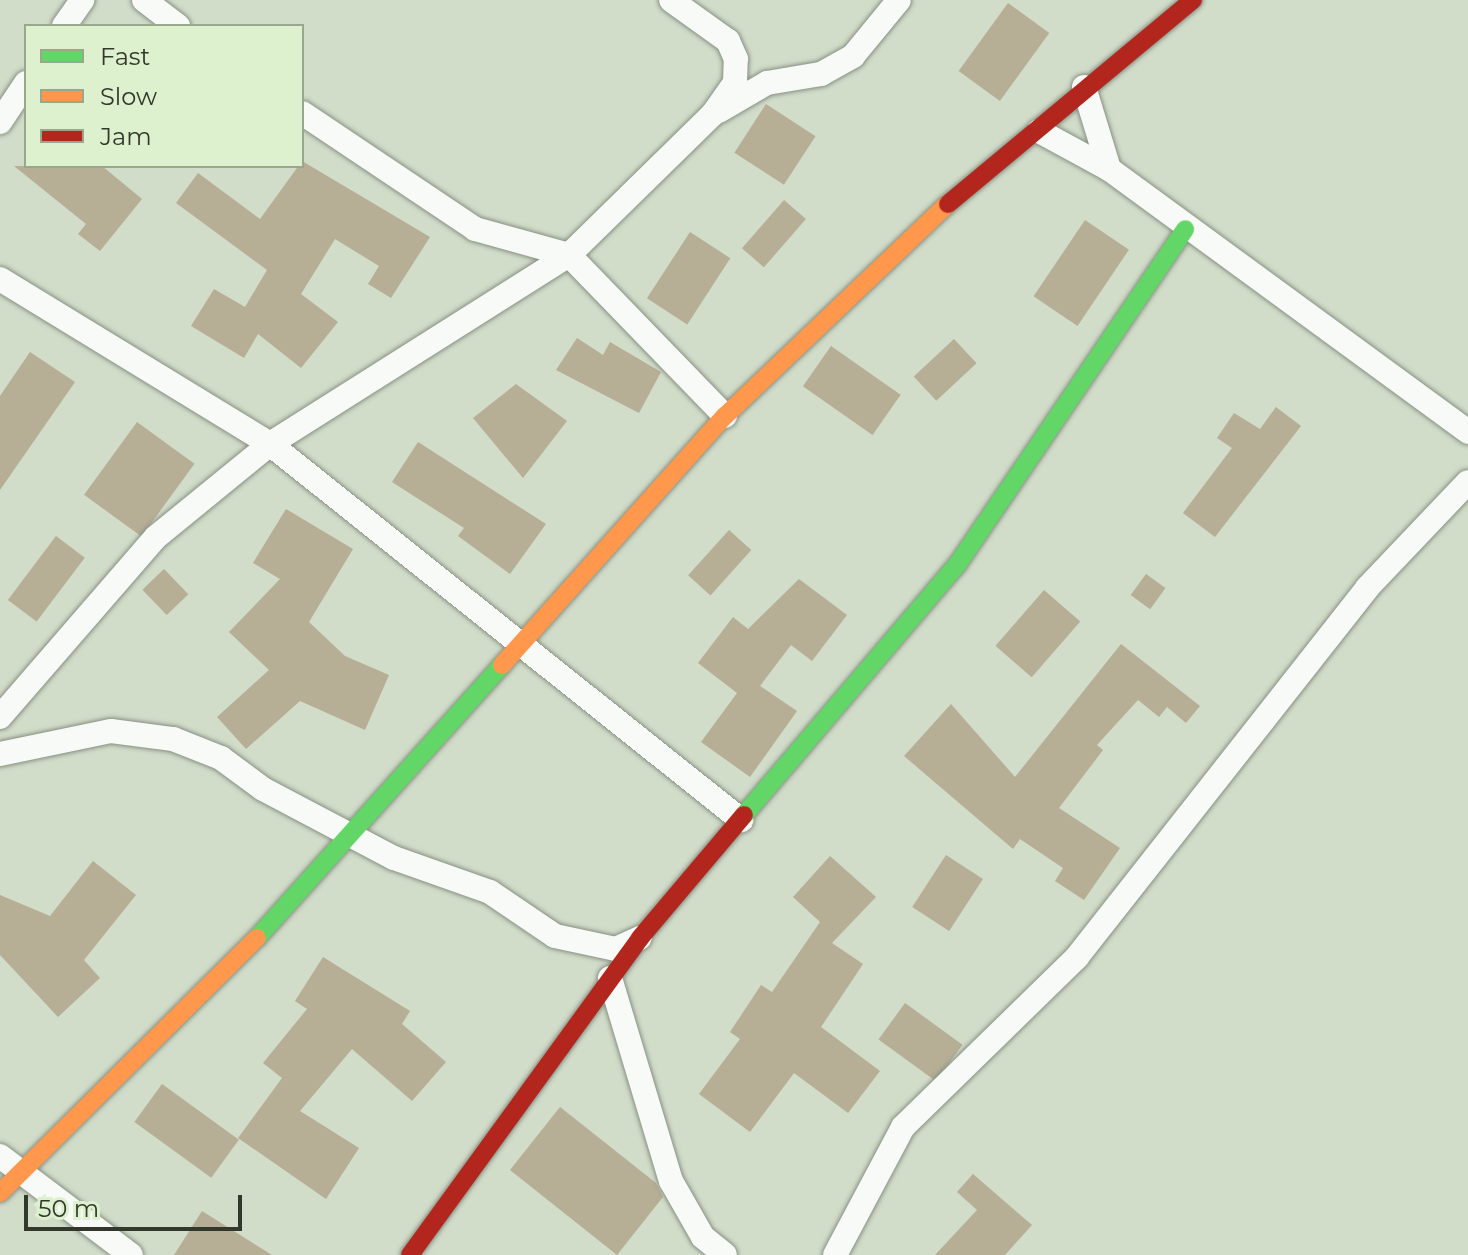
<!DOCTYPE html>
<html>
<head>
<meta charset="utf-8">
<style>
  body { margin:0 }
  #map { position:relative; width:1468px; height:1255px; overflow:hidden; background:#d1dcc9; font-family:Montserrat,sans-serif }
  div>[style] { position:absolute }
  .building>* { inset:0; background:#b6ae95; transform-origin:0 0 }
  .roads { filter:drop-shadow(0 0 2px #889183) drop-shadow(0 0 2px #889183) }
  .street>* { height:24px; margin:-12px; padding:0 12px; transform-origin:12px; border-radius:12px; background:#f8faf7 }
  .fast>* { height:18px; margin:-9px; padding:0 9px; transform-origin:9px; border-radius:9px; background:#63d668 }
  .slow>* { height:18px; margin:-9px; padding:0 9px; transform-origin:9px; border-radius:9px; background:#ff974d }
  .jam>* { height:18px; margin:-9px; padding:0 9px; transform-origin:9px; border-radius:9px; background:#b3261e }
  span { translate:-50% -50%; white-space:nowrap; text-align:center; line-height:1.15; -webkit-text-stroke:7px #ddf1ce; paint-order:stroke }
  .legend { position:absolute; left:24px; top:24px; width:280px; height:144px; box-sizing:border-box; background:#ddf1ce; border:2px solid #99a78d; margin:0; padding:10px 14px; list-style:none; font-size:24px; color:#32392c }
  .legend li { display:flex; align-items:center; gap:16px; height:40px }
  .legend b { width:40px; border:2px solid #99a78d }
  .scale { position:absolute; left:24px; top:1195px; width:218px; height:36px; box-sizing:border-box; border:4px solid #32392c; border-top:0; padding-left:10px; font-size:24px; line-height:28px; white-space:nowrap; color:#32392c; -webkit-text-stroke:6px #ddf1ce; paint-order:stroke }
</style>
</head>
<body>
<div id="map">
  <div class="building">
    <div style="left:1008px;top:3px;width:51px;height:84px;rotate:36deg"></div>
    <div style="left:766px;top:104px;width:59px;height:58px;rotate:33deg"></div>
    <div style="clip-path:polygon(302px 161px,430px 237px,391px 298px,368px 284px,379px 266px,335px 239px,301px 294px,338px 322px,301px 368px,258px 334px,244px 358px,191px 326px,214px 289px,245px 307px,267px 270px,176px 203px,198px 173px,260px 219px)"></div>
    <div style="clip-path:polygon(14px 166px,102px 166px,142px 199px,100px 251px,78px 234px,86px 224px)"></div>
    <div style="left:784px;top:200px;width:29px;height:64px;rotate:41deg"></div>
    <div style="left:1085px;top:220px;width:53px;height:92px;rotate:34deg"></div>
    <div style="left:690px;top:232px;width:48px;height:79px;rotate:33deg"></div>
    <div style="clip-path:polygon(577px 338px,603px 355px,610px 342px,661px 372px,639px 413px,556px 370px)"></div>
    <div style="left:954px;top:339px;width:33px;height:55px;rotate:47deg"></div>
    <div style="left:831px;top:346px;width:85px;height:49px;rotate:35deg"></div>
    <div style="clip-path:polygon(30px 352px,75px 382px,0 490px,0 396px)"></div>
    <div style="clip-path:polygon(516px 384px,567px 421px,523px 478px,473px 418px)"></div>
    <div style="clip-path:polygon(1276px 407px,1301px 426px,1215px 537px,1183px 513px,1232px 448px,1217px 438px,1234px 413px,1260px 429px)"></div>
    <div style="left:137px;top:422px;width:71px;height:90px;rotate:36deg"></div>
    <div style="clip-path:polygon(418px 442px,546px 524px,510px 574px,458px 536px,464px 528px,392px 482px)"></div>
    <div style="clip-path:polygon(286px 509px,353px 549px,309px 622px,345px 656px,389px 675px,365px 730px,300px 701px,246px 749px,217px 717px,269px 670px,229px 632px,280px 579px,253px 563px)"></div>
    <div style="left:729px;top:530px;width:30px;height:61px;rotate:42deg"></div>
    <div style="left:56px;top:536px;width:36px;height:80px;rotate:37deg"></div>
    <div style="left:164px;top:569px;width:35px;height:30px;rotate:46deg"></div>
    <div style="left:1146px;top:574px;width:24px;height:26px;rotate:36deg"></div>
    <div style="clip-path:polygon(799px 579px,847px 615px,812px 661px,791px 645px,760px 686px,797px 711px,750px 777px,701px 742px,737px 693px,698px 663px,733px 617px,748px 629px)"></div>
    <div style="left:1044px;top:590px;width:48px;height:74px;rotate:41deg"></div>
    <div style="clip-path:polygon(1121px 644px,1200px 706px,1186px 723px,1167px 707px,1159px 717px,1138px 700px,1097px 745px,1103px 750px,1059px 808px,1120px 848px,1084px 900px,1055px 881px,1063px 868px,1020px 839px,1013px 849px,904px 756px,951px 704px,1015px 777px)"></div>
    <div style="left:946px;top:855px;width:44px;height:62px;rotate:33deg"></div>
    <div style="clip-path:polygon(830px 856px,876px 897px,832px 943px,863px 964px,821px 1027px,880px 1071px,848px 1113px,794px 1073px,750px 1132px,699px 1094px,740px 1039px,730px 1032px,761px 985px,772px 992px,820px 922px,793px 897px)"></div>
    <div style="clip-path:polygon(93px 861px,136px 895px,84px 960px,100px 978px,58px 1017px,0 955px,0 895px,50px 916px)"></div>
    <div style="clip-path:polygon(323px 957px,410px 1011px,402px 1024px,446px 1062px,412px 1101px,352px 1049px,300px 1111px,359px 1148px,326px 1199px,238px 1138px,282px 1078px,263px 1063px,307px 1009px,295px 1001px)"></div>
    <div style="left:905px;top:1003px;width:71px;height:45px;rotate:36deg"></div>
    <div style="left:162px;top:1084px;width:95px;height:47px;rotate:36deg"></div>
    <div style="clip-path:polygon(560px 1107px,656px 1183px,663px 1197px,617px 1255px,510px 1170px)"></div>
    <div style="clip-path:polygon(973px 1174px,1032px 1225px,1005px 1255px,935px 1255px,977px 1210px,957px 1192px)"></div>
    <div style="clip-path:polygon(202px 1211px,272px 1255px,174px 1255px)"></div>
  </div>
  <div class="roads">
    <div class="street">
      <div style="left:144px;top:0;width:43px;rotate:37.4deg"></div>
      <div style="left:64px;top:26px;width:32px;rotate:-55deg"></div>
      <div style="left:1084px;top:87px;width:86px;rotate:73deg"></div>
      <div style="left:719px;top:111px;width:56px;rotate:-30.3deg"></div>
      <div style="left:767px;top:83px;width:55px;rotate:-9.5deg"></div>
      <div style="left:821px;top:74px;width:37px;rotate:-29deg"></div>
      <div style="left:853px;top:56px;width:72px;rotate:-50.6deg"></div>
      <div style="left:302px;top:113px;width:208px;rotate:33.8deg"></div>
      <div style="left:475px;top:229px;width:98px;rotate:15.5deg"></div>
      <div style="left:569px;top:255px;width:224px;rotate:45.9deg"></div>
      <div style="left:0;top:122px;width:47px;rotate:-56.3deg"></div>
      <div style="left:1039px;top:131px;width:80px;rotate:28.5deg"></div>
      <div style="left:1109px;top:169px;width:445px;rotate:36.2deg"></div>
      <div style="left:0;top:279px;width:316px;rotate:31.4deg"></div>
      <div style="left:270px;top:444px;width:603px;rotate:38.6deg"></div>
      <div style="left:0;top:717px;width:238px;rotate:-49.1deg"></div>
      <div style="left:156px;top:537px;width:147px;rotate:-39.2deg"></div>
      <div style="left:270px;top:444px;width:354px;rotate:-32.3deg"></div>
      <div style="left:569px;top:255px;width:202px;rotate:-44.4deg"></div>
      <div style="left:713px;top:114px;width:39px;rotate:-55deg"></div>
      <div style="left:735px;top:82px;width:23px;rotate:-88deg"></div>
      <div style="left:736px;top:59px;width:20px;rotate:-114deg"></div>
      <div style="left:728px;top:41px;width:70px;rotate:-144.3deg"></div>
      <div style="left:0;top:754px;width:113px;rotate:-11.7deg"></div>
      <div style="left:111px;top:731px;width:63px;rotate:7.4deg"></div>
      <div style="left:173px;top:739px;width:52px;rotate:21.6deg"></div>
      <div style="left:221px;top:758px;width:52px;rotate:36.4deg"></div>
      <div style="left:263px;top:789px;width:148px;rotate:27.8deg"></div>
      <div style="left:394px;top:858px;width:102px;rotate:19.5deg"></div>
      <div style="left:490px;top:892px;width:78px;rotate:34.1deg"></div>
      <div style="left:555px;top:936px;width:62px;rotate:12deg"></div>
      <div style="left:616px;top:949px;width:26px;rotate:-25deg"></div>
      <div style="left:610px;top:978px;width:212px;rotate:73.3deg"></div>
      <div style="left:671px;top:1181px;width:64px;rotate:60.3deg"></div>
      <div style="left:703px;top:1237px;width:28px;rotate:39deg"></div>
      <div style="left:0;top:1156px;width:164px;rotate:37.1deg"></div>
      <div style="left:835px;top:1255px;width:145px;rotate:-62deg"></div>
      <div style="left:903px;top:1127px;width:243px;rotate:-44.3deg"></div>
      <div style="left:1077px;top:957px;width:469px;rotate:-51.8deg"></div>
      <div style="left:1367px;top:588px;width:146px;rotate:-46.4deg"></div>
    </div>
    <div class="fast">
      <div style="left:744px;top:815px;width:328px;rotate:-49.6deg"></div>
      <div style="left:957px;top:565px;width:406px;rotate:-55.8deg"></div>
      <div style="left:257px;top:938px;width:367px;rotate:-48.1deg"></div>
    </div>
    <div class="slow">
      <div style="left:502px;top:665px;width:334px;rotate:-48.2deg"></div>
      <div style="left:725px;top:416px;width:308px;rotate:-43.6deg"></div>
      <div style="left:0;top:1193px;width:362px;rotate:-44.8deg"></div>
    </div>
    <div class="jam">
      <div style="left:948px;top:204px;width:319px;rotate:-39.8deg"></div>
      <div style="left:410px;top:1255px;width:392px;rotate:-54deg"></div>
      <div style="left:640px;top:938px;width:161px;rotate:-49.8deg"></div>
    </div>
  </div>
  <ul class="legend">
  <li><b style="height:10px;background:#63d668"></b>Fast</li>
  <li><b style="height:10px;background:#ff974d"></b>Slow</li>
  <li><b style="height:10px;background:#b3261e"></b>Jam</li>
  </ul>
  <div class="scale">50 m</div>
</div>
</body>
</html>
